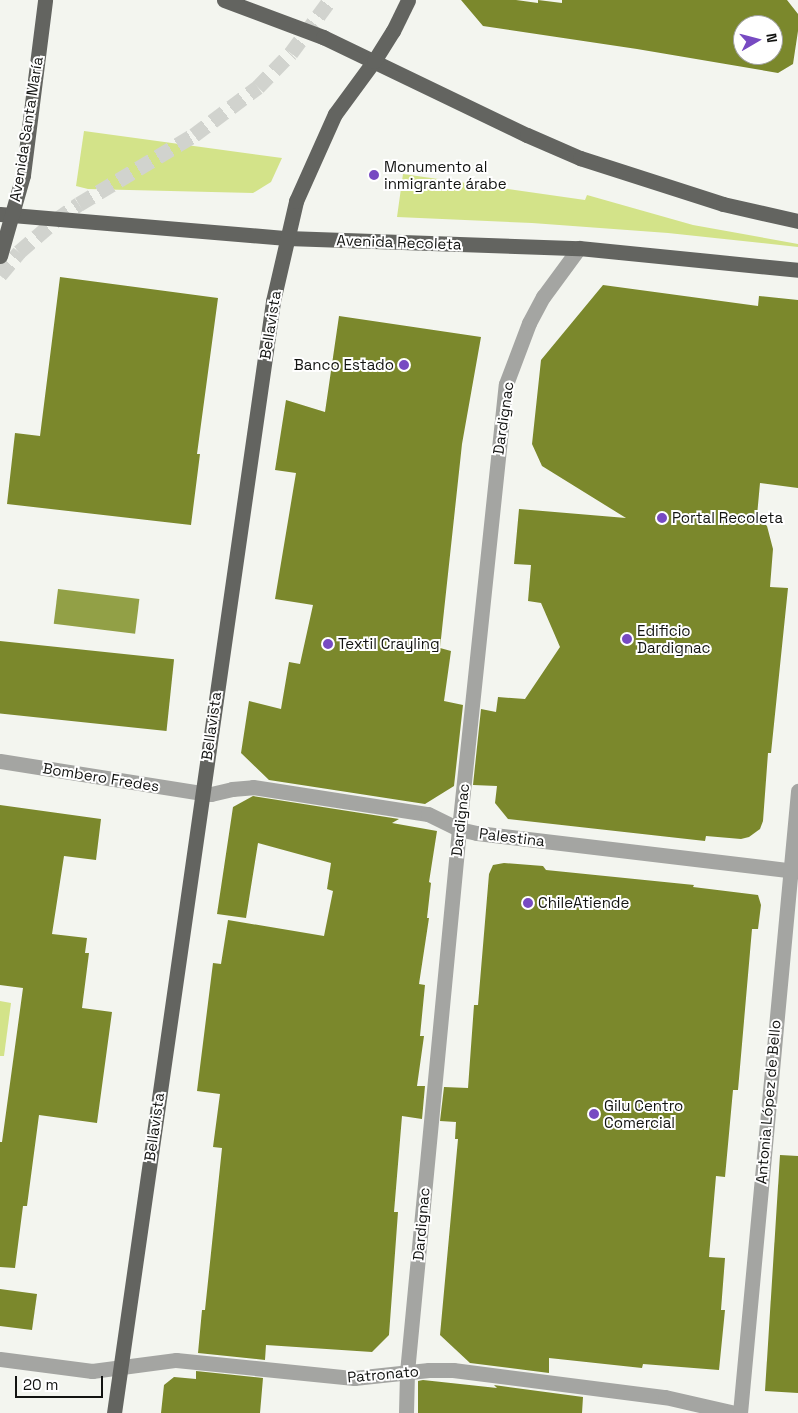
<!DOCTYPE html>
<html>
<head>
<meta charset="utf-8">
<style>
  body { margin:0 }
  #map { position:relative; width:798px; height:1413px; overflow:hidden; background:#f3f5ef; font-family:"Space Grotesk",sans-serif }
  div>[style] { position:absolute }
  .green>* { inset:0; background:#d3e389 }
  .water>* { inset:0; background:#92a046; transform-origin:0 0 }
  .building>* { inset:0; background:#7b882c; transform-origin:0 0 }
  .highway-tunnel>* { height:15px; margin-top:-7.5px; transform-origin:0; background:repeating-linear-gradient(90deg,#d1d3ce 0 15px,transparent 0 23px) }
  .minor>* { height:15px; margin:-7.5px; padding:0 7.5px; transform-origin:7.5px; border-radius:7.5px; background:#a4a5a2 }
  .major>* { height:15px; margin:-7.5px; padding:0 7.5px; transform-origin:7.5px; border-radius:7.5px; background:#636460 }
  .dots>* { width:14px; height:14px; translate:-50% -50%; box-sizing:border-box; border:2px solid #fff; border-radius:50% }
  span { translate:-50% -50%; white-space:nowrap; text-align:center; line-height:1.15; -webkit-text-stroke:4px #fff; paint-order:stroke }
  .street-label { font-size:15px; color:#121311 }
  .poi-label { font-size:15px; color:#121311 }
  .left { translate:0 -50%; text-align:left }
  .right { translate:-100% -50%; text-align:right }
  .north { position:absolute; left:733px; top:15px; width:50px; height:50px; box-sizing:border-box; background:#fff; border:1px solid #a0a1a0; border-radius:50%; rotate:82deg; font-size:14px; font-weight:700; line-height:20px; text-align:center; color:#121311 }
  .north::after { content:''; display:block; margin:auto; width:18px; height:22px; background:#774ac2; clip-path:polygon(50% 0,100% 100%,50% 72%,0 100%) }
  .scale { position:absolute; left:15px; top:1376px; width:88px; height:22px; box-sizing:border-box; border:2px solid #121311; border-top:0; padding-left:6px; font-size:15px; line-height:18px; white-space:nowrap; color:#121311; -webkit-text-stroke:4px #fff; paint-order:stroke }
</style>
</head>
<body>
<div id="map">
  <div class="green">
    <div style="clip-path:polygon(84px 131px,282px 158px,271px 182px,253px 193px,88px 189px,76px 186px)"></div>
    <div style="clip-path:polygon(403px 174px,585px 200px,587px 195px,693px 225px,798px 244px,798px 247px,668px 233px,532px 223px,397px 217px)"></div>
    <div style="clip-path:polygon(0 1001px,11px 1003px,4px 1056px,0 1056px)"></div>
  </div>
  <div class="water">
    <div style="left:58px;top:589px;width:82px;height:35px;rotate:7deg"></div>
  </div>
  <div class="building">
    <div style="clip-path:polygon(evenodd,461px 0,516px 0,538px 3px,538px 0,562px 3px,562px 0,787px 0,798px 14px,798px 31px,793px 64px,778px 73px,637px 49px,483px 26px,461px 0,743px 25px,773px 25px,773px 55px,743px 55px,743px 25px)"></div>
    <div style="clip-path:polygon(60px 277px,218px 298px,197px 454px,200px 454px,191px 525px,7px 504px,15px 433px,40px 436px)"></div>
    <div style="clip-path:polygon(603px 285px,758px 306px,759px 296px,798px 300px,798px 488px,760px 483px,757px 516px,767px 526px,773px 549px,770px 587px,788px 588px,771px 753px,768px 753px,763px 821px,760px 829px,749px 837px,741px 839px,706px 836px,705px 841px,508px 819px,495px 803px,497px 786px,473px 785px,481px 709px,496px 712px,498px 697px,525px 699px,560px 647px,541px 603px,528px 601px,531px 565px,514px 564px,519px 509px,626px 518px,542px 466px,532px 444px,541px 360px)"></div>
    <div style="clip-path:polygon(339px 316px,481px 337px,462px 444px,440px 648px,451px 651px,444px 701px,463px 705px,454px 786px,425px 804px,269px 780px,241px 753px,249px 701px,281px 709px,289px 662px,300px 664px,313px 605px,275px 599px,296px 473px,275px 470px,286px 400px,325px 412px)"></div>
    <div style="left:0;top:641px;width:175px;height:72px;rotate:6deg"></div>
    <div style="clip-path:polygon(253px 796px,399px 819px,392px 823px,437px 831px,429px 882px,431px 883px,427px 918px,429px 918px,419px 984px,425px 985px,420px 1036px,424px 1036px,417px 1086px,425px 1086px,422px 1119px,402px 1116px,394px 1212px,398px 1212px,389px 1335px,372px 1352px,266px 1345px,265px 1360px,198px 1353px,202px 1310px,205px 1310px,222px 1148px,213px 1147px,220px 1094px,197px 1091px,213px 963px,221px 964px,228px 920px,324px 936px,333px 891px,327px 889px,331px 863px,258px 843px,246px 918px,217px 914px,233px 807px)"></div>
    <div style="clip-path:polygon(0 805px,101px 819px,96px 860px,64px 856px,52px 934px,87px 938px,85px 953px,89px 953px,82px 1008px,112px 1012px,97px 1123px,39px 1115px,27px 1206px,23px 1206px,15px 1268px,0 1267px,0 1142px,2px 1142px,23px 988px,0 985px)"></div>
    <div style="clip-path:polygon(504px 863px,543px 866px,546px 870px,694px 885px,693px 887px,758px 895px,761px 905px,758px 929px,752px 929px,738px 1090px,733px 1090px,725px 1177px,716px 1176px,709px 1257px,725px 1258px,721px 1310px,725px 1310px,719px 1370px,643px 1364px,642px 1368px,549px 1358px,549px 1373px,470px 1363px,440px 1335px,458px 1139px,455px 1139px,456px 1122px,440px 1121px,444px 1087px,468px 1088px,474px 1005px,478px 1005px,489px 874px,493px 865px)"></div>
    <div style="clip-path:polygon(780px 1155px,798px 1156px,798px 1393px,765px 1391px)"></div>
    <div style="clip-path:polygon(0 1289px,37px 1294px,32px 1330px,0 1326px)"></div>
    <div style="clip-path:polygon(196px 1371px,263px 1378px,260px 1413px,161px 1413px,164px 1385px,174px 1377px,196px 1379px)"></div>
    <div style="clip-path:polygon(423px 1380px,497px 1388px,494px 1385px,583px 1397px,582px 1413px,418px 1413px,418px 1381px)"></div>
  </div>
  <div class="highway-tunnel">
    <div style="left:0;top:275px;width:30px;rotate:-50deg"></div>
    <div style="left:19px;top:252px;width:49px;rotate:-40.9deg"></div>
    <div style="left:56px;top:220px;width:28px;rotate:-35deg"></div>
    <div style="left:79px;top:204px;width:134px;rotate:-31deg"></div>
    <div style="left:194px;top:135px;width:80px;rotate:-36.9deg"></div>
    <div style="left:258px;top:87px;width:47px;rotate:-45.9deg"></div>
    <div style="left:291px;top:53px;width:66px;rotate:-53.7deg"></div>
  </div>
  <div class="minor">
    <div style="left:0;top:761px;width:205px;rotate:9deg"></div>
    <div style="left:202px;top:793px;width:9px;rotate:6deg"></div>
    <div style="left:211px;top:794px;width:22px;rotate:-13deg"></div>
    <div style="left:232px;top:789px;width:21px;rotate:-5deg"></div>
    <div style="left:253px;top:787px;width:177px;rotate:8.8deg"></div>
    <div style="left:428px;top:814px;width:34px;rotate:26deg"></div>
    <div style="left:459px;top:829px;width:18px;rotate:13deg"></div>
    <div style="left:477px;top:833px;width:323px;rotate:6.8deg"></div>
    <div style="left:0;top:1359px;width:93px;rotate:7.4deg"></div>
    <div style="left:92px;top:1371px;width:85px;rotate:-7.5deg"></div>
    <div style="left:176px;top:1360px;width:179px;rotate:5.8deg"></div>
    <div style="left:354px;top:1378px;width:75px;rotate:-6.1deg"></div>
    <div style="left:429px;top:1370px;width:24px"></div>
    <div style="left:453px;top:1370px;width:214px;rotate:7.3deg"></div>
    <div style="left:665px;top:1397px;width:72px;rotate:12.9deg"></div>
    <div style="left:406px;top:1413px;width:41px;rotate:-88.6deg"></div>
    <div style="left:407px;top:1372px;width:545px;rotate:-84.53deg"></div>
    <div style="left:459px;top:829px;width:447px;rotate:-84deg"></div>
    <div style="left:506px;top:384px;width:65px;rotate:-69.3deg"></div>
    <div style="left:529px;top:323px;width:30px;rotate:-62deg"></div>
    <div style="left:543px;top:297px;width:61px;rotate:-53.7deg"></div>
    <div style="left:740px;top:1413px;width:625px;rotate:-84.67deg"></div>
  </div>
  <div class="major">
    <div style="left:224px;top:0;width:106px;rotate:20.5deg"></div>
    <div style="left:323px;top:37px;width:226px;rotate:25.7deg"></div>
    <div style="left:527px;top:135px;width:58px;rotate:23.5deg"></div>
    <div style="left:580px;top:158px;width:150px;rotate:17.8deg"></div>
    <div style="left:723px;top:204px;width:77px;rotate:12.8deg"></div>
    <div style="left:0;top:214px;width:288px;rotate:4.8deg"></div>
    <div style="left:287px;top:238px;width:292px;rotate:2deg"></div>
    <div style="left:579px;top:248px;width:220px;rotate:5.7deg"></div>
    <div style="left:0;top:256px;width:84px;rotate:-74.1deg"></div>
    <div style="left:23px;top:175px;width:176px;rotate:-82.8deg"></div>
    <div style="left:114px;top:1413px;width:1123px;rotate:-81.86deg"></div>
    <div style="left:273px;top:301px;width:103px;rotate:-77deg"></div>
    <div style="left:296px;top:201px;width:95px;rotate:-65.9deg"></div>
    <div style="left:335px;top:114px;width:66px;rotate:-53.7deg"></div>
    <div style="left:374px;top:61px;width:36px;rotate:-58deg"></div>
    <div style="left:393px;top:31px;width:34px;rotate:-64deg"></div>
  </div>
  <div class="dots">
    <div style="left:374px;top:175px;background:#774ac2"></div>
    <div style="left:404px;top:365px;background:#774ac2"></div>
    <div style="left:662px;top:518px;background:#774ac2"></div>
    <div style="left:627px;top:639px;background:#774ac2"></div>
    <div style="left:328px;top:644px;background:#774ac2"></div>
    <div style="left:528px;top:903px;background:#774ac2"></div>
    <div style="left:594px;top:1114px;background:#774ac2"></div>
  </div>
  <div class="street-label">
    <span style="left:26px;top:129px;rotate:-81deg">Avenida Santa María</span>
    <span style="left:399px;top:242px;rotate:2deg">Avenida Recoleta</span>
    <span style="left:270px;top:325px;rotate:-81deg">Bellavista</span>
    <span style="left:503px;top:418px;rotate:-82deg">Dardignac</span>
    <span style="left:211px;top:726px;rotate:-82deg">Bellavista</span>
    <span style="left:101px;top:777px;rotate:9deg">Bombero Fredes</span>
    <span style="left:460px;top:820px;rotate:-84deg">Dardignac</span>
    <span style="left:512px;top:837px;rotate:7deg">Palestina</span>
    <span style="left:768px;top:1102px;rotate:-85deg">Antonia López de Bello</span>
    <span style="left:154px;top:1127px;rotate:-82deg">Bellavista</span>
    <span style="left:421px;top:1224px;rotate:-85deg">Dardignac</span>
    <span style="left:383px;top:1374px;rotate:-5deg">Patronato</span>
  </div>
  <div class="poi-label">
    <span class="left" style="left:384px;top:175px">Monumento al<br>inmigrante árabe</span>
    <span class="right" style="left:394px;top:365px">Banco Estado</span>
    <span class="left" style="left:672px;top:518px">Portal Recoleta</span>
    <span class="left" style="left:637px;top:639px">Edificio<br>Dardignac</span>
    <span class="left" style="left:338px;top:644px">Textil Crayling</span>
    <span class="left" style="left:538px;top:903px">ChileAtiende</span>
    <span class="left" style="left:604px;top:1114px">Gilu Centro<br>Comercial</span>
  </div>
  <div class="north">N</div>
  <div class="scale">20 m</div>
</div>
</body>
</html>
